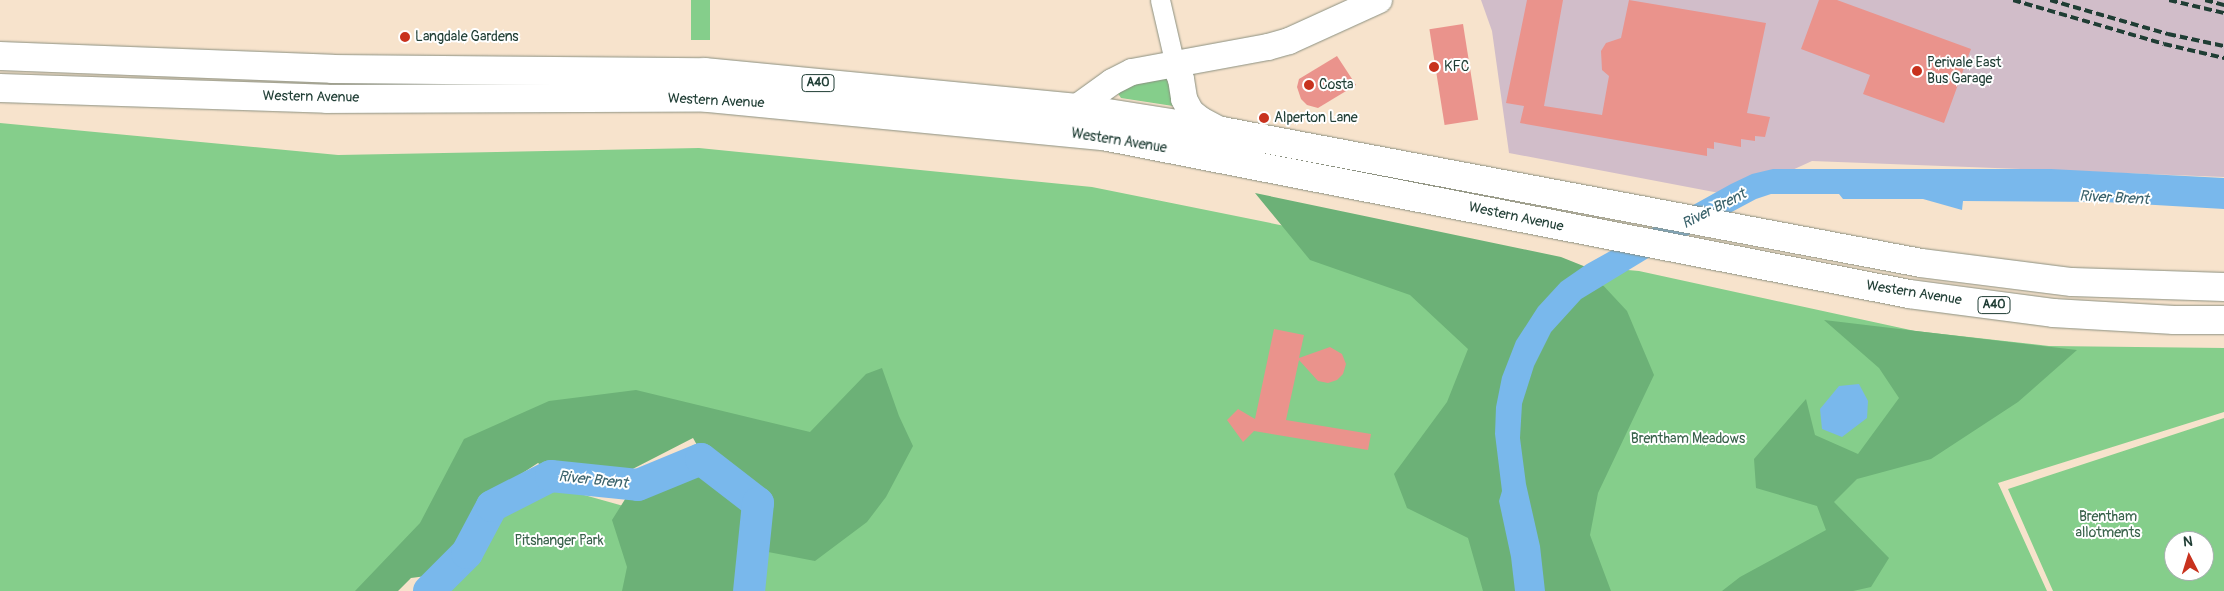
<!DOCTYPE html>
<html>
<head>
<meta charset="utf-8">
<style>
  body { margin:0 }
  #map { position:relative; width:2224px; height:591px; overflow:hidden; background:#f7e3cc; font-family:Pangolin,sans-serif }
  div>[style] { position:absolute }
  .industrial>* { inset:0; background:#d1bdc9 }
  .green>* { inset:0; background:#85ce8b; transform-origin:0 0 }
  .forest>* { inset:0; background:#6cb177 }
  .water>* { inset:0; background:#79b8ec }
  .river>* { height:32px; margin:-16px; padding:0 16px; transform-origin:16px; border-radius:16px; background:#79b8ec }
  .building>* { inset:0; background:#ea938c; transform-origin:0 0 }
  .roads { filter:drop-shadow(0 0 1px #8b9080) drop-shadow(0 0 1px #8b9080) }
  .minor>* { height:19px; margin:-9.5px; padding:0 9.5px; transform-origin:9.5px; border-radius:9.5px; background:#fff }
  .secondary>* { height:26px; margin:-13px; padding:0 13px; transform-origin:13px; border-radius:13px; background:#fff }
  .trunk>* { height:28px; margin:-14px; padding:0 14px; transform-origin:14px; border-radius:14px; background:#fff }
  .rail>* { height:4px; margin-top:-2px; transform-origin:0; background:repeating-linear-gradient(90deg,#1f3d34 0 8px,transparent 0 12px) }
  .dots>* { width:14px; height:14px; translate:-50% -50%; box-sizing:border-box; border:2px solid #fff; border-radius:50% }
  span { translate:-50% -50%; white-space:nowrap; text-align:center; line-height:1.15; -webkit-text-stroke:4px #fff; paint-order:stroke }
  .shield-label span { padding:1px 4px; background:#fff; border:1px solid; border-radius:4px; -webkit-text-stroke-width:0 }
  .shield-label { font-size:12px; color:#1f3d34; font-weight:700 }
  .poi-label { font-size:14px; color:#1f3d34 }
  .left { translate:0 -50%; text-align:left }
  .street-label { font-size:14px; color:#1f3d34 }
  .park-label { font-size:14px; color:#38614a }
  .water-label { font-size:15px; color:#3a626b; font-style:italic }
  .north { position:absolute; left:2164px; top:531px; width:50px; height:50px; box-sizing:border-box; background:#fff; border:1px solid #a5b1ae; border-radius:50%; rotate:355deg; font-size:14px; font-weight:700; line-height:20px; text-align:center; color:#1f3d34 }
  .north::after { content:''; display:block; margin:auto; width:18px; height:22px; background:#c8321e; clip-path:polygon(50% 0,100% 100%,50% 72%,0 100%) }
</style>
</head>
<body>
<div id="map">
  <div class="industrial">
    <div style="clip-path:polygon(1481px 0,2224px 0,2224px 177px,1812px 161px,1735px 196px,1509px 153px,1492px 31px)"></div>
  </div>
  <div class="green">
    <div style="left:691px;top:0;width:19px;height:40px"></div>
    <div style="clip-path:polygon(1175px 76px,1173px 106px,1121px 98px,1117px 92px,1123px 85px)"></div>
    <div style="clip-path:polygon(0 123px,338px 155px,699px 148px,1092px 187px,1518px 273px,1502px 591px,747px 591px,798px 487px,706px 418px,564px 434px,368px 591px,0 591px)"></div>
    <div style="clip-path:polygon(1616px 269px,1639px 271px,1915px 331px,2049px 346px,2224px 348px,2224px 412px,1998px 483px,2047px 591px,1534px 591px,1554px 348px)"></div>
    <div style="clip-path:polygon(evenodd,2224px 418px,2224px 591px,2053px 591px,2008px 489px,2224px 418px,2174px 541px,2204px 541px,2204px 571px,2174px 571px,2174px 541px)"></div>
    <div style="clip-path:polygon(552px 486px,627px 507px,698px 591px,440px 591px,475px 558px,501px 513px)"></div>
  </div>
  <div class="forest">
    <div style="clip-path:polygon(1255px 193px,1561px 257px,1586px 267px,1627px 311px,1654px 375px,1598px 493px,1590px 535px,1611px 591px,1483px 591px,1468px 538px,1407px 508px,1394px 474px,1447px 402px,1468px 349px,1410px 295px,1310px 260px)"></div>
    <div style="clip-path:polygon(1824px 320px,2077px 350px,2018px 402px,1931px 459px,1857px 479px,1834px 502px,1889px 558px,1871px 587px,1853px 591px,1722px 591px,1740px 577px,1826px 530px,1817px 506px,1756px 488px,1754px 459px,1806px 399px,1815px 435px,1858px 454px,1899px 398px,1879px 368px)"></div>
    <div style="clip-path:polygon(882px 368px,899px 416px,913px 446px,886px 497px,867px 522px,815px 561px,763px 551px,760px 548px,754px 591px,622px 591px,627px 567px,612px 520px,639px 477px,694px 450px,702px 454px,693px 438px,582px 495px,538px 463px,489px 495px,467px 542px,434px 575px,411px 578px,398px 591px,355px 591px,420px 523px,464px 439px,549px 401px,636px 390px,810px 432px,866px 374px)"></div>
  </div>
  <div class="water">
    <div style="clip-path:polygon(1773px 169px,2051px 169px,2224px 178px,2224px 209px,2104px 202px,1963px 201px,1962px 210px,1923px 199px,1843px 199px,1839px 194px,1771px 194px,1756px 199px,1668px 246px,1581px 299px,1551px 332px,1534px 366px,1522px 404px,1520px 438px,1526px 484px,1540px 546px,1545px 591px,1515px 591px,1511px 557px,1499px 501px,1502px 491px,1495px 434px,1496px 407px,1502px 377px,1516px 341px,1538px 307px,1561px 282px,1587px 264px,1731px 184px,1752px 174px)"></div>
    <div style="clip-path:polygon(1859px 384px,1868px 401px,1867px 418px,1842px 437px,1822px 429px,1820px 409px,1839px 386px)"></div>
  </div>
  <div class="river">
    <div style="left:429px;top:591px;width:54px;rotate:-45deg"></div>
    <div style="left:467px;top:553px;width:53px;rotate:-62deg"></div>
    <div style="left:492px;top:506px;width:66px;rotate:-27deg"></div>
    <div style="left:551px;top:476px;width:87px;rotate:5.9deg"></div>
    <div style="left:638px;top:485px;width:68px;rotate:-22.4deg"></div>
    <div style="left:701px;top:459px;width:72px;rotate:37.7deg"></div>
    <div style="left:758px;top:503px;width:88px;rotate:95.8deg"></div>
  </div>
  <div class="building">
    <div style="clip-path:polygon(1527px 0,1563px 0,1544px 106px,1602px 115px,1609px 76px,1602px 70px,1601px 51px,1606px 43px,1621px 38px,1629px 0,1766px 23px,1747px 113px,1770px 117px,1765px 137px,1755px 136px,1755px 141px,1741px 139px,1741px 147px,1714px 142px,1714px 149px,1707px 148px,1707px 156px,1520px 123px,1524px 106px,1506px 103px)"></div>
    <div style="clip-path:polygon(1819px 0,1837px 0,1971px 49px,1944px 123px,1863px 94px,1870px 75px,1801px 49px)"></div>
    <div style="left:1463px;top:24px;width:97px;height:34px;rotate:81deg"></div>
    <div style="clip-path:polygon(1337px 56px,1356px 85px,1318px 108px,1307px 105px,1301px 99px,1297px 87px,1299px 79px)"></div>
    <div style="clip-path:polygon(1274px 329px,1304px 335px,1299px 358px,1330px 347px,1342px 354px,1346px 364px,1343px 374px,1337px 380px,1328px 383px,1318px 381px,1299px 360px,1286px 420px,1371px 434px,1368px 450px,1254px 431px,1243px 442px,1227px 420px,1238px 409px,1255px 419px)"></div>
  </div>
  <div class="roads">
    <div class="minor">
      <div style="left:1160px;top:0;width:67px;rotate:77deg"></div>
    </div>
    <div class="secondary">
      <div style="left:1175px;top:65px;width:15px;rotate:67deg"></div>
      <div style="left:1181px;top:79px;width:20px;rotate:81deg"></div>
      <div style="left:1184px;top:99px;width:15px;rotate:62deg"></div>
      <div style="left:1191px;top:112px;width:13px;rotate:39deg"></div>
      <div style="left:1201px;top:120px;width:24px;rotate:28deg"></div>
      <div style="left:1076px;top:108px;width:44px;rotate:-35.8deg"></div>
      <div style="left:1112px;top:82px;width:22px;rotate:-27deg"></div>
      <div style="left:1132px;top:72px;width:138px;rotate:-10.4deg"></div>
      <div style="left:1268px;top:47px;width:22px;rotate:-16deg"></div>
      <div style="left:1289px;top:41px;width:99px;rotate:-24.5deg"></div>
    </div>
    <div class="trunk">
      <div style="left:0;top:56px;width:332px;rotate:2.2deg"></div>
      <div style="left:332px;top:69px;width:373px;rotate:0.5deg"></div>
      <div style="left:705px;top:72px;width:373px;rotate:5.5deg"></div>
      <div style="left:1076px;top:108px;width:148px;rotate:9deg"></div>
      <div style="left:1222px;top:131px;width:711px;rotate:10.69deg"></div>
      <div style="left:1921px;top:263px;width:152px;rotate:7.2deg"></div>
      <div style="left:2072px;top:282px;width:152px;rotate:1.9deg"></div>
      <div style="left:0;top:88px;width:327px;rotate:1.9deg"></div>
      <div style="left:327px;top:99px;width:380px;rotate:-0.2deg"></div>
      <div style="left:707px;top:98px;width:398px;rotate:5.5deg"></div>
      <div style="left:1103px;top:136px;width:821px;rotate:11.09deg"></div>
      <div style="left:1909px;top:294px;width:145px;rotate:7.5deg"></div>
      <div style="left:2053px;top:313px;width:121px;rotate:3.3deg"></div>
      <div style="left:2174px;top:320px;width:50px"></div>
    </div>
  </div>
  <div class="rail">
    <div style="left:2013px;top:0;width:157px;rotate:16.2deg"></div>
    <div style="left:2164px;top:44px;width:62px;rotate:13.1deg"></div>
    <div style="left:2050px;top:0;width:123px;rotate:16.1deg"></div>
    <div style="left:2168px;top:34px;width:57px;rotate:12.1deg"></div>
    <div style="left:2169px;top:0;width:57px;rotate:13.3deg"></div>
    <div style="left:2205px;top:0;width:20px;rotate:15deg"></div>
  </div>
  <div class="dots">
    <div style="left:405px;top:37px;background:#c8321e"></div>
    <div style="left:1434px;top:67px;background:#c8321e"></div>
    <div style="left:1917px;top:71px;background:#c8321e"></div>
    <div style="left:1309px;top:85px;background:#c8321e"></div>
    <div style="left:1264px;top:118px;background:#c8321e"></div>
  </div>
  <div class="shield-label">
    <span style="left:818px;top:83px">A40</span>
    <span style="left:1994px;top:305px">A40</span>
  </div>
  <div class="poi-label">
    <span class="left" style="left:415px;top:37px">Langdale Gardens</span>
    <span class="left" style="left:1927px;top:71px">Perivale East<br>Bus Garage</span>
    <span class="left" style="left:1444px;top:67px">KFC</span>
    <span class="left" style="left:1319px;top:85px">Costa</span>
    <span class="left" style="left:1274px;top:118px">Alperton Lane</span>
  </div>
  <div class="street-label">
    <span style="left:311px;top:97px;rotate:1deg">Western Avenue</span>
    <span style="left:716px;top:101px;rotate:3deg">Western Avenue</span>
    <span style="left:1119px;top:141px;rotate:9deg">Western Avenue</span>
    <span style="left:1516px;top:217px;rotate:12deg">Western Avenue</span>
    <span style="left:1914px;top:293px;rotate:9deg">Western Avenue</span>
  </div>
  <div class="park-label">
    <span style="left:1688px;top:439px">Brentham Meadows</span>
    <span style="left:2108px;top:525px">Brentham<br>allotments</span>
    <span style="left:559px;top:541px">Pitshanger Park</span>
  </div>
  <div class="water-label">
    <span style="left:2114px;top:198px;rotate:3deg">River Brent</span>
    <span style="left:1714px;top:209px;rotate:-27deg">River Brent</span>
    <span style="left:593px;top:480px;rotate:6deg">River Brent</span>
  </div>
  <div class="north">N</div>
</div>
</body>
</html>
